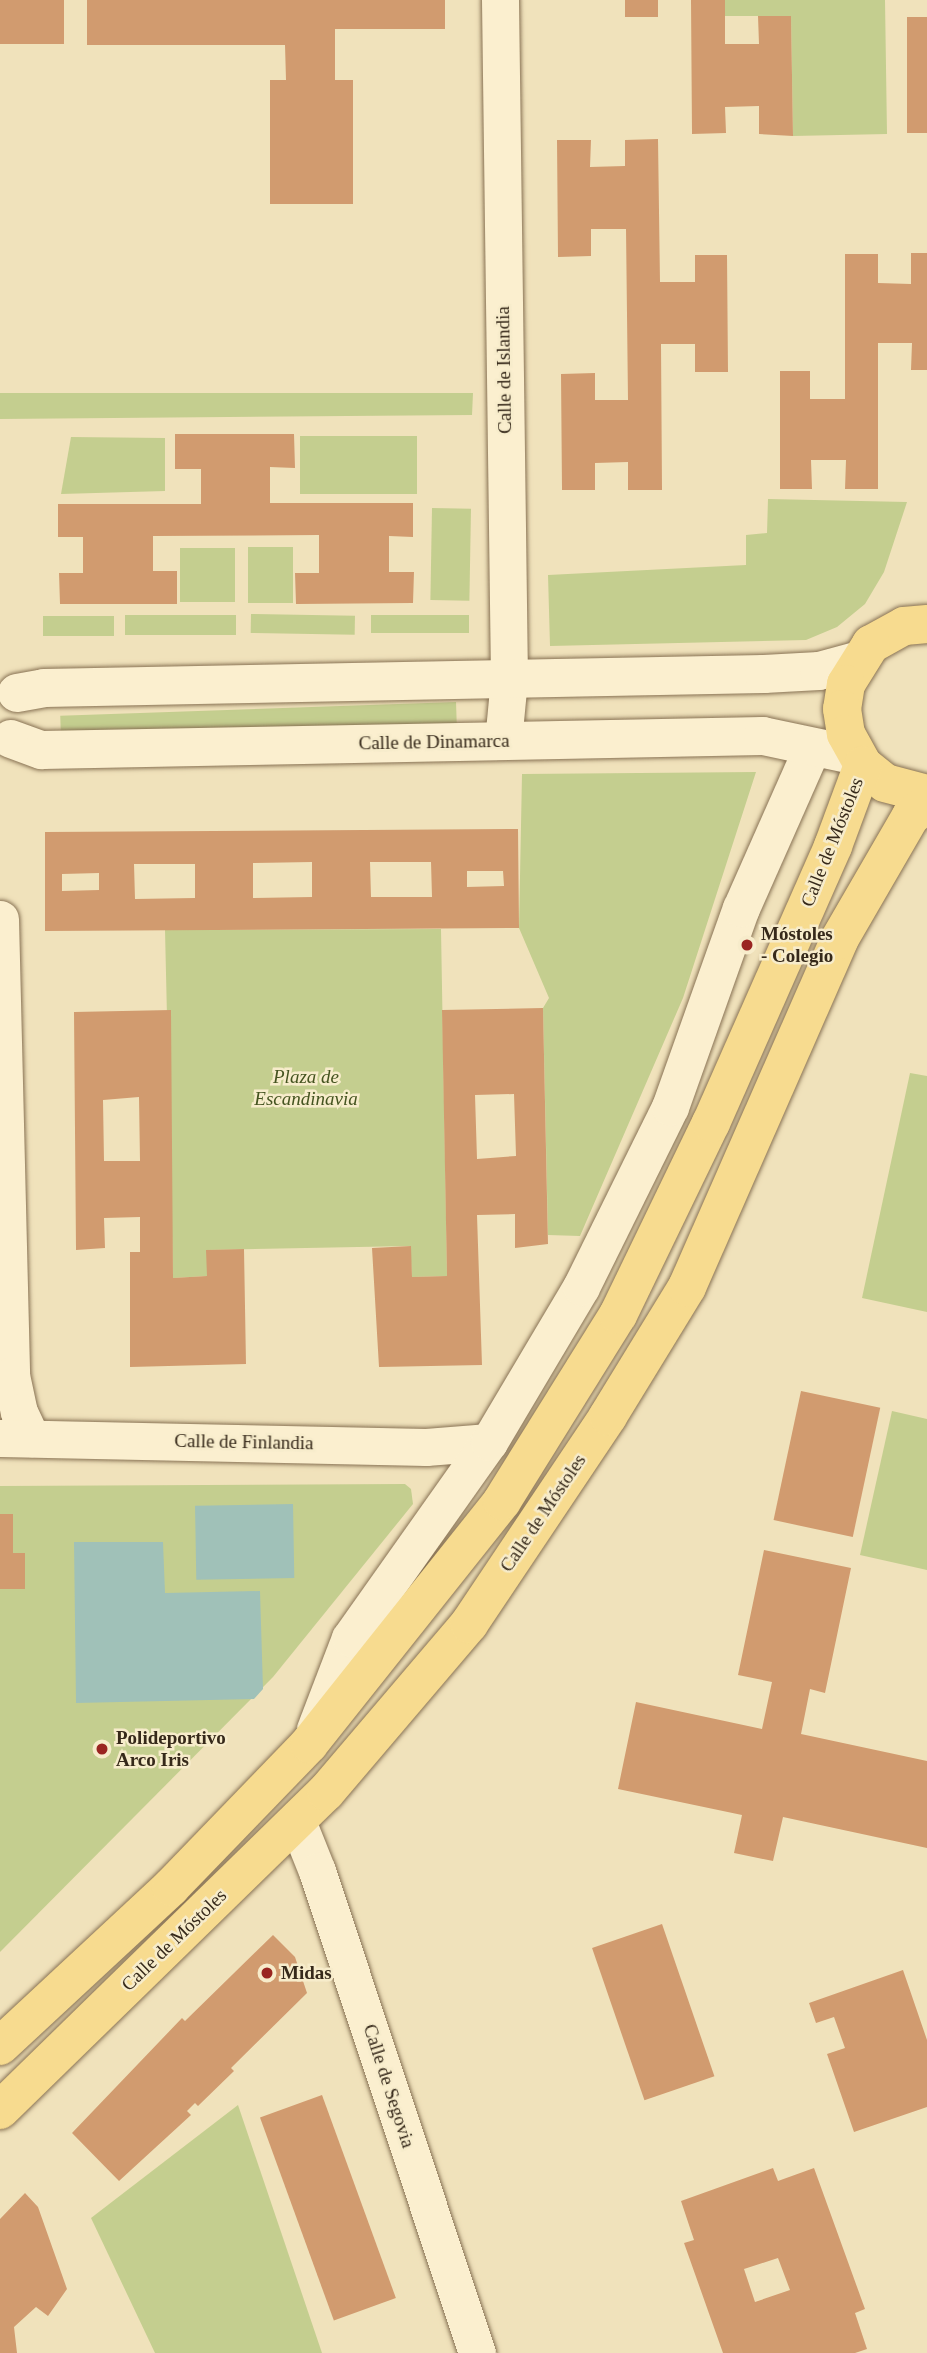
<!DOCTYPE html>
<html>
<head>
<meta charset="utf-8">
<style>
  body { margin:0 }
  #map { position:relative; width:927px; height:2353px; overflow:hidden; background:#f0e2bb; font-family:Georgia,serif }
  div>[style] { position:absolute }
  .green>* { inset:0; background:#c4ce8f; transform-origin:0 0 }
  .water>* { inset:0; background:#a0c1b8; transform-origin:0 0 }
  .building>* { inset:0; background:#d19b6f; transform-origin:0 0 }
  .roads { filter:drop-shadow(0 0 2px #887254) drop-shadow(0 0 2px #887254) }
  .street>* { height:37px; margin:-18.5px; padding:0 18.5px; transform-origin:18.5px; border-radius:18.5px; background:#fbefcf }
  .secondary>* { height:38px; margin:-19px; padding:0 19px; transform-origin:19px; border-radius:19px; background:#fbefcf }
  .primary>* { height:38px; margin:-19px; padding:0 19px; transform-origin:19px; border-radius:19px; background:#f7db8f }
  .dots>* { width:19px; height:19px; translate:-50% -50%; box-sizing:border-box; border:4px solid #f7eccb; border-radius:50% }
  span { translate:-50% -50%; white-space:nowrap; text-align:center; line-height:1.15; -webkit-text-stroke:5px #f7eccb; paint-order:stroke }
  .street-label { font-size:19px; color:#36291a }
  .poi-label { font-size:19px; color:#36291a; font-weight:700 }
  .left { translate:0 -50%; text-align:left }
  .park-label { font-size:19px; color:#455420; font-style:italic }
</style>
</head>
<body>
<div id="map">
  <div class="green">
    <div style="clip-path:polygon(725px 0,885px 0,887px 134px,793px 136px,791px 16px,725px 16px)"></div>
    <div style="clip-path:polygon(0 393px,473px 393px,472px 415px,0 419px)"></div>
    <div style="left:300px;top:436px;width:117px;height:58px"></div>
    <div style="clip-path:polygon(71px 437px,165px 438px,165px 491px,61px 494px)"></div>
    <div style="clip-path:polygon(768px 499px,907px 502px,884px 572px,865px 604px,837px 627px,806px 640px,550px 646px,548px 575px,746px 565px,746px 535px,767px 533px)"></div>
    <div style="left:432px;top:508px;width:39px;height:92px;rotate:1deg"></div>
    <div style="left:248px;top:547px;width:45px;height:56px"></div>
    <div style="left:180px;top:548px;width:55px;height:54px"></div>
    <div style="left:251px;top:614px;width:104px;height:19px;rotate:1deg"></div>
    <div style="left:236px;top:615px;width:20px;height:111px;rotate:90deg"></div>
    <div style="left:469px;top:615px;width:18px;height:98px;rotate:90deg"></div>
    <div style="left:43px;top:616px;width:71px;height:20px"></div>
    <div style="left:456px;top:702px;width:24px;height:396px;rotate:88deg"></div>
    <div style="clip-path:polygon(756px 772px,683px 998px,580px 1236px,548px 1235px,543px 1008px,549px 998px,519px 928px,522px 774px)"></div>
    <div style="clip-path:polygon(441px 929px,447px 1276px,412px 1277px,410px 1246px,207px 1250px,207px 1276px,173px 1278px,165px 930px)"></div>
    <div style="clip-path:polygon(910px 1073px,927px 1076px,927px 1312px,862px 1298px)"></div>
    <div style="clip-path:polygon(892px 1411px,927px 1419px,927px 1570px,860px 1555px)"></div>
    <div style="clip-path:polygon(405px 1484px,411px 1489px,413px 1504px,273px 1677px,0 1952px,0 1486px)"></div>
    <div style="clip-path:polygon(238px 2105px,322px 2353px,155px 2353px,91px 2218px)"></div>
  </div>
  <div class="water">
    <div style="left:293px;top:1504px;width:74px;height:98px;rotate:89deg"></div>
    <div style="clip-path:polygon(74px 1542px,163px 1542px,165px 1593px,260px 1591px,263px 1689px,254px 1699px,76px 1703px)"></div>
  </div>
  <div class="building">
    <div style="left:0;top:0;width:64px;height:44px"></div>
    <div style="clip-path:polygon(87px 0,445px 0,445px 29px,335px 29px,335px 80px,353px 80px,353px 204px,270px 204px,270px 80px,286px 80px,285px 45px,87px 45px)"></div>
    <div style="left:625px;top:0;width:33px;height:17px"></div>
    <div style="clip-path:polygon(691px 0,725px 0,725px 44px,759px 44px,758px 16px,791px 16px,793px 136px,759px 134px,759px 106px,725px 107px,726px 133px,692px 134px)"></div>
    <div style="left:907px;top:17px;width:20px;height:116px"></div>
    <div style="clip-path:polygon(658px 139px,660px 282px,695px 282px,695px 255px,727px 255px,728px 372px,695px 372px,695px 344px,661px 344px,662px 490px,628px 490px,628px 462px,595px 463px,595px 490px,562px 490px,561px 374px,595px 373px,595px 400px,628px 400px,626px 229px,591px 229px,591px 256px,558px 257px,557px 140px,591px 140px,590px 167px,625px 166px,625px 140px)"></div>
    <div style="clip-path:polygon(911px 253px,927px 253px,927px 370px,911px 370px,912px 343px,878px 343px,878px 489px,845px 489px,846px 460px,811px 460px,812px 489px,780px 489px,780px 371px,810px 371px,810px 399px,845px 399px,845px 254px,878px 254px,878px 283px,911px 284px)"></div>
    <div style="clip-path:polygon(175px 434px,294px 434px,295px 468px,270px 467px,270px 503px,413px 503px,413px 537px,389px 536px,389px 572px,414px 572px,413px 603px,296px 604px,295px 573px,319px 573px,319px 535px,153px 536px,153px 571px,177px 571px,177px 604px,60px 604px,59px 573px,83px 573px,83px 537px,58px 537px,58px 504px,201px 504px,201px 469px,175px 469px)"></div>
    <div style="clip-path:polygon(evenodd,518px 829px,519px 928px,45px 931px,45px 832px,518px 829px,312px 862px,312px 897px,253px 898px,253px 863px,312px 862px,518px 829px,370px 862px,431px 862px,432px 897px,371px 897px,370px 862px,518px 829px,134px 864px,195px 864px,195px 898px,135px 899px,134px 864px,518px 829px,467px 871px,503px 871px,504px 886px,467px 887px,467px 871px,518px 829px,99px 873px,99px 890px,62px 891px,62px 874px,99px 873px)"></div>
    <div style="clip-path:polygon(evenodd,543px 1008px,548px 1244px,515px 1248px,515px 1214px,477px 1215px,482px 1365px,379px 1367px,372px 1248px,411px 1246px,412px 1277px,447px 1276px,442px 1010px,543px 1008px,514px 1094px,516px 1156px,477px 1159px,475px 1095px,514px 1094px)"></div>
    <div style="clip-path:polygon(evenodd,171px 1010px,173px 1278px,207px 1276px,206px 1250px,244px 1249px,246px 1364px,130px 1367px,130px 1252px,140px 1252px,140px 1217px,104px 1218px,105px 1248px,76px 1250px,74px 1012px,171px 1010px,139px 1097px,140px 1161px,104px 1161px,103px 1100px,139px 1097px)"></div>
    <div style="left:801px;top:1391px;width:81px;height:132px;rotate:12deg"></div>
    <div style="clip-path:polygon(0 1514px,13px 1514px,13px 1553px,25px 1553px,25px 1589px,0 1589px)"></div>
    <div style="clip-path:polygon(764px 1550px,851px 1568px,825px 1693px,810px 1689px,801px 1734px,927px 1761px,927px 1848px,783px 1817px,773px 1861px,734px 1853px,742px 1815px,618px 1789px,636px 1702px,762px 1729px,772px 1682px,738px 1675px)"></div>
    <div style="left:662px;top:1924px;width:161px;height:74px;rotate:71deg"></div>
    <div style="clip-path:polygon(273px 1935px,295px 1957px,307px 1993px,231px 2068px,234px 2071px,198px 2106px,195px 2103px,187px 2111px,191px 2115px,119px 2181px,72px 2133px,182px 2018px,185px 2021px)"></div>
    <div style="clip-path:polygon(903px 1970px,927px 2040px,927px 2107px,854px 2132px,827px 2054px,845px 2048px,834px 2017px,816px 2023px,809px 2003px)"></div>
    <div style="left:322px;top:2095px;width:216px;height:66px;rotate:70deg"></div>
    <div style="clip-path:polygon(evenodd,773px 2168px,778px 2181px,814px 2168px,865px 2309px,855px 2313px,867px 2349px,855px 2353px,723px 2353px,684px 2243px,694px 2240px,681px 2201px,773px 2168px,778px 2258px,790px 2290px,755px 2302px,744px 2269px,778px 2258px)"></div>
    <div style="clip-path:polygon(25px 2193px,38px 2207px,67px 2289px,48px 2316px,36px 2307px,14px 2327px,17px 2353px,0 2353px,0 2219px)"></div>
  </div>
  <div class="roads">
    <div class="street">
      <div style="left:500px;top:0;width:679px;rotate:89.24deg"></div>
      <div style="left:509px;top:679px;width:62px;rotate:95.5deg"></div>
      <div style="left:0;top:919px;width:456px;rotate:88.6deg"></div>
      <div style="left:11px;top:1375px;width:38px;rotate:78deg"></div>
      <div style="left:19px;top:1412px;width:29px;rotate:65deg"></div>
      <div style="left:0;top:1438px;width:426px;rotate:1.2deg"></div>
      <div style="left:426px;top:1447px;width:63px;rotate:-4.5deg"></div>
      <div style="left:315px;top:1729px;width:97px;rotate:-69deg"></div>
      <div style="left:350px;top:1638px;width:240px;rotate:-54.7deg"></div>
      <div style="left:489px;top:1442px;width:180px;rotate:-59.3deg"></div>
      <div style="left:581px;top:1287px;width:201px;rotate:-63.7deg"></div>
      <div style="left:670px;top:1107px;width:211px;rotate:-70.4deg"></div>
      <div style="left:741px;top:908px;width:175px;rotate:-66.1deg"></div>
      <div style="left:297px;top:1821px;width:54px;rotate:68.2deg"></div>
      <div style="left:317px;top:1871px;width:508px;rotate:71.64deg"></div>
    </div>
    <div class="secondary">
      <div style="left:17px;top:693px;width:27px;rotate:-10deg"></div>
      <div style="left:44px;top:688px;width:720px;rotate:-1.11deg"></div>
      <div style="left:764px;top:674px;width:55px;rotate:-3.1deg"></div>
      <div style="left:819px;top:671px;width:39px;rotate:-15deg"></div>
      <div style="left:11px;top:739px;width:33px;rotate:20deg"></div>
      <div style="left:42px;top:750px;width:721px;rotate:-1.11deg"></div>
      <div style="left:763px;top:736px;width:96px;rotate:12deg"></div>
    </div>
    <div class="primary">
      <div style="left:927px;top:624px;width:23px;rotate:175deg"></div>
      <div style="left:904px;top:626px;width:38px;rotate:151deg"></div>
      <div style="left:871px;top:644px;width:47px;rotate:122deg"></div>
      <div style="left:846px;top:684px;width:25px;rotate:99deg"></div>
      <div style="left:842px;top:709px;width:25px;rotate:81deg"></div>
      <div style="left:846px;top:734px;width:35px;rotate:61deg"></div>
      <div style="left:863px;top:765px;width:28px;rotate:39deg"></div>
      <div style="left:885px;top:783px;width:43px;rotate:14.7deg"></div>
      <div style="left:0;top:2046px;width:233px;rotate:-42.9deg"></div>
      <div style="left:171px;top:1887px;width:199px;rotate:-46deg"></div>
      <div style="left:309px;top:1744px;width:310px;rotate:-51.5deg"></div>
      <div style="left:502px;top:1501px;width:219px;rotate:-58.1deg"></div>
      <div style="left:618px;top:1315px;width:213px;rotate:-64.2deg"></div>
      <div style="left:711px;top:1123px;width:303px;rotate:-66.2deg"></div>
      <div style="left:833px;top:846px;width:86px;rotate:-69.7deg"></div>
      <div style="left:0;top:2110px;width:455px;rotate:-44.3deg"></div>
      <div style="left:326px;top:1792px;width:221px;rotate:-49.6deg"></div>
      <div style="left:469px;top:1624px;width:250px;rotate:-56.2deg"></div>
      <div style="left:608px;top:1416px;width:151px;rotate:-58.5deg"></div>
      <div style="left:687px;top:1287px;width:379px;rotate:-66.3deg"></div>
      <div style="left:839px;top:940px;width:143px;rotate:-59.9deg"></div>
      <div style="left:911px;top:816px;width:20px;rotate:-37deg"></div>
    </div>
  </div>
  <div class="dots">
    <div style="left:747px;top:945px;background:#9a2521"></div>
    <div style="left:102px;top:1749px;background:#9a2521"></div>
    <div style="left:267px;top:1973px;background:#9a2521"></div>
  </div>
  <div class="street-label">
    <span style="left:504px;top:370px;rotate:-91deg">Calle de Islandia</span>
    <span style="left:434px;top:742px;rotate:-1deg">Calle de Dinamarca</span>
    <span style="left:832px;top:842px;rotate:-68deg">Calle de Móstoles</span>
    <span style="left:244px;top:1442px;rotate:1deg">Calle de Finlandia</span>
    <span style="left:543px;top:1513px;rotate:-56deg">Calle de Móstoles</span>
    <span style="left:174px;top:1940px;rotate:-44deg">Calle de Móstoles</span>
    <span style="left:389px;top:2086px;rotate:72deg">Calle de Segovia</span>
  </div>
  <div class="poi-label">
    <span class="left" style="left:761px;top:945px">Móstoles<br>- Colegio</span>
    <span class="left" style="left:116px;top:1749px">Polideportivo<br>Arco Iris</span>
    <span class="left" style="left:281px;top:1973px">Midas</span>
  </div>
  <div class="park-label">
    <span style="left:306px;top:1088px">Plaza de<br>Escandinavia</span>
  </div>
</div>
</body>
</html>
